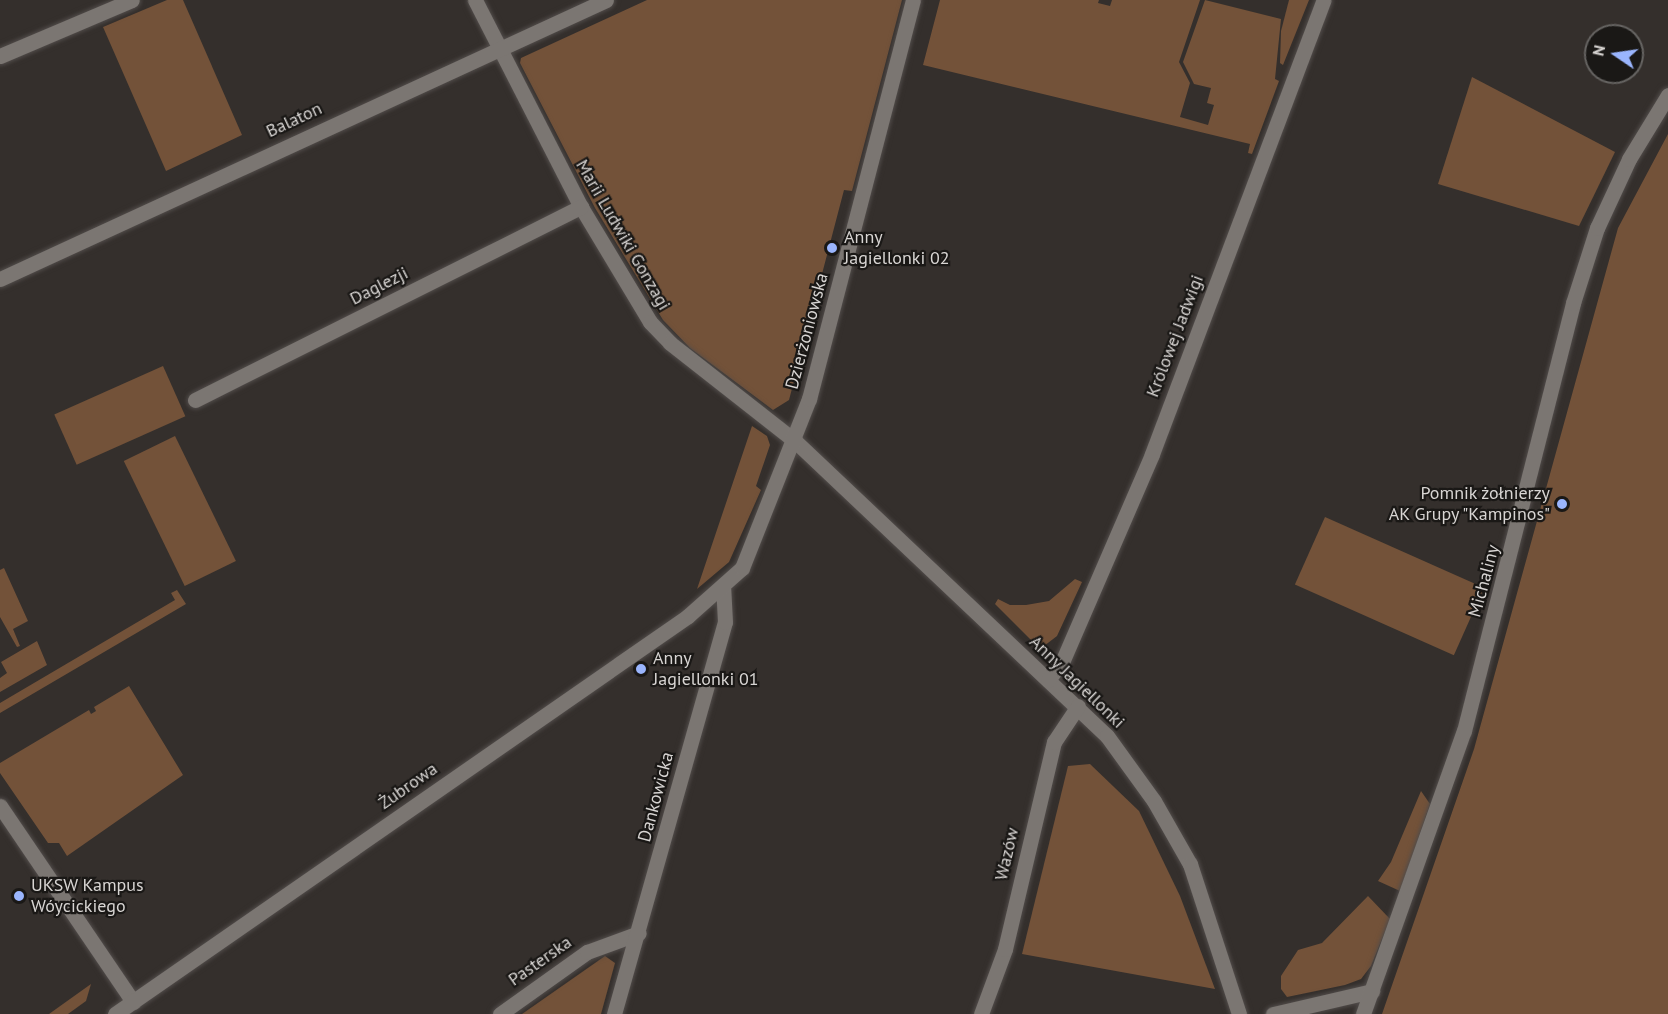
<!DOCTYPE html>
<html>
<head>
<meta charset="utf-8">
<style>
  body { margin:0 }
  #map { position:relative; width:1668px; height:1014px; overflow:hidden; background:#342f2c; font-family:"PT Sans",sans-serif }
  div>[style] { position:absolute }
  .green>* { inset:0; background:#735239; transform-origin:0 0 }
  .roads { filter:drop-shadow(0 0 2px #514c4a) drop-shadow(0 0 2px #514c4a) }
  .minor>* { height:15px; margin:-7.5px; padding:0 7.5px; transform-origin:7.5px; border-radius:7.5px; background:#7b7672 }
  .tertiary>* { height:15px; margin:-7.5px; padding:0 7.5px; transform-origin:7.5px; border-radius:7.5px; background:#7b7672 }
  .dots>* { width:16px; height:16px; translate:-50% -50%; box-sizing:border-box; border:3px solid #1a1816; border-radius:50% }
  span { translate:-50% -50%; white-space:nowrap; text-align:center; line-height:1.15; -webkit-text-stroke:4.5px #1a1816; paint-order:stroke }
  .street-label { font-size:18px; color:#d8d5d3 }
  .poi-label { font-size:18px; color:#d8d5d3 }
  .left { translate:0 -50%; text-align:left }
  .right { translate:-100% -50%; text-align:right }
  .north { position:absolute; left:1584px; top:24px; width:60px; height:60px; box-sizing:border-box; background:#1a1816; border:2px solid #666462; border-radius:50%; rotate:283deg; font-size:16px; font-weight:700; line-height:24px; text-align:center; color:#d8d5d3 }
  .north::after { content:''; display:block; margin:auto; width:21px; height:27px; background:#9ab5fd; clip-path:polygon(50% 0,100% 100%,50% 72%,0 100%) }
</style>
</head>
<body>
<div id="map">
  <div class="green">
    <div style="clip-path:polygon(167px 0,183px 0,242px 135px,166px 171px,103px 27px)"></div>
    <div style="clip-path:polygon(647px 0,902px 0,852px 191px,844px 190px,789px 400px,773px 410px,690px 348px,663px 320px,595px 208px,520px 63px,521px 58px)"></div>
    <div style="clip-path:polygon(940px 0,1099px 0,1098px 3px,1110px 6px,1112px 0,1200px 0,1179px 62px,1190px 83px,1180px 117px,1208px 125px,1214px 105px,1207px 103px,1211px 88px,1194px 84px,1183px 62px,1205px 0,1281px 19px,1275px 79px,1279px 81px,1252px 154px,1248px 153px,1250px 144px,923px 65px)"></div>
    <div style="clip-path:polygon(1289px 0,1309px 0,1283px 65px,1280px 63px,1281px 31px)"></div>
    <div style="clip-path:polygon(1472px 77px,1615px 152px,1579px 226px,1438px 184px)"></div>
    <div style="clip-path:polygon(1668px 134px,1668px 1014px,1382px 1014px,1474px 749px,1618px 228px)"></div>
    <div style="left:163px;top:366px;width:55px;height:119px;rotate:66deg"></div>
    <div style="clip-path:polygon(752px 426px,767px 436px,770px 445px,756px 486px,761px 490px,729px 562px,697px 589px)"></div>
    <div style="left:175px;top:436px;width:139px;height:57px;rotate:64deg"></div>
    <div style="left:1325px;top:517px;width:174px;height:74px;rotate:24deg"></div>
    <div style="clip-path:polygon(4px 568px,28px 621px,13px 629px,20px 646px,17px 647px,0 617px,0 570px)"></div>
    <div style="clip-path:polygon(1075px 579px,1082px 582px,1057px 636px,1044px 646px,1036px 645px,995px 604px,998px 599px,1010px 605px,1026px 605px,1049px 601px)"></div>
    <div style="clip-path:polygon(177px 590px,186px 604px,0 713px,0 703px,175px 600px,171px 593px)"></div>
    <div style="clip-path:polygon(37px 641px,47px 665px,0 692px,0 678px,7px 673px,1px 662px)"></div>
    <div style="clip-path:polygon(129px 686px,183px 775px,67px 856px,59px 843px,48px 843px,0 773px,0 763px,89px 710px,91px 714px,96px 711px,94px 707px)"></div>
    <div style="clip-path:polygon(1090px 764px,1139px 811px,1180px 896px,1215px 989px,1022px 954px,1068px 766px)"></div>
    <div style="clip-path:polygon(1421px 791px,1430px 804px,1400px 891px,1378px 881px,1391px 862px)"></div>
    <div style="clip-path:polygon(1368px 896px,1390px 919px,1371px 966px,1361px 979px,1345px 985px,1287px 997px,1281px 989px,1281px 976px,1298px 950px,1322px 943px)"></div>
    <div style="clip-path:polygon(605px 956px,615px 963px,601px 1014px,522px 1014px)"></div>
    <div style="clip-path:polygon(91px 984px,86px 1001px,68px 1014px,49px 1014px)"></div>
  </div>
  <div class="roads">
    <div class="minor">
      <div style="left:475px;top:0;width:233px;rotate:62.9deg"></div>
      <div style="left:581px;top:207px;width:134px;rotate:59deg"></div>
      <div style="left:650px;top:322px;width:29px;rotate:46deg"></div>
      <div style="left:670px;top:343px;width:159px;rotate:38.1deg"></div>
      <div style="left:795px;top:441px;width:429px;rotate:43.4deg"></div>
      <div style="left:1107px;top:736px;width:80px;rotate:54.1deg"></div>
      <div style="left:1154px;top:801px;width:73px;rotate:60.3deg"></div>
      <div style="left:1190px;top:864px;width:158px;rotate:71.9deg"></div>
      <div style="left:0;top:56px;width:143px;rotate:-23deg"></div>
      <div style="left:0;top:279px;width:667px;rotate:-24.72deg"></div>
      <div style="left:195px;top:400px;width:432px;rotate:-26.6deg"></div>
      <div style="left:1048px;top:680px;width:25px;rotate:-53deg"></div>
      <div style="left:1063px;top:660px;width:224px;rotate:-66.6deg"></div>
      <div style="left:1152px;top:454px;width:485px;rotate:-69.3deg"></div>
      <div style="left:0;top:806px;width:237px;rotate:55.8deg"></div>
      <div style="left:500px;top:1014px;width:107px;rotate:-35.5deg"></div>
      <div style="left:587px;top:952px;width:55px;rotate:-20.1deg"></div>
      <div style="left:614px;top:1014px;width:407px;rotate:-74.2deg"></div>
      <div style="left:725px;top:622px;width:33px;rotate:-93deg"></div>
      <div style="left:981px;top:1014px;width:69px;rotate:-69.7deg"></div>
      <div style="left:1005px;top:949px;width:213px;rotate:-76.7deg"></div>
      <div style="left:1054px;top:742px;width:43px;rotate:-56.3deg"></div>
      <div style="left:1273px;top:1014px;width:102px;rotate:-13.1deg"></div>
      <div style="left:1363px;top:1014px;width:300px;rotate:-70.4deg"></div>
      <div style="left:1464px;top:731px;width:442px;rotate:-75.7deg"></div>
      <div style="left:1573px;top:303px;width:79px;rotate:-72.3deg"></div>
      <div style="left:1597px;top:228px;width:76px;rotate:-65.1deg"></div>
      <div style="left:1629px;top:159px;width:75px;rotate:-58.6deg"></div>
    </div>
    <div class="tertiary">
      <div style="left:115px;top:1014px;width:698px;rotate:-34.78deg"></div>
      <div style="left:688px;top:616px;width:72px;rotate:-41.6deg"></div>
      <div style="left:742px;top:568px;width:182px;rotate:-68.4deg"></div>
      <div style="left:809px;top:399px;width:412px;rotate:-75.4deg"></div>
    </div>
  </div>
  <div class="dots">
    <div style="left:832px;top:248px;background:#9ab5fd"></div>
    <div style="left:1562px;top:504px;background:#9ab5fd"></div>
    <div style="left:641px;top:669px;background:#9ab5fd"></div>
    <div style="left:19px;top:896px;background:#9ab5fd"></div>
  </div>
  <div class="street-label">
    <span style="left:294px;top:120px;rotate:-25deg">Balaton</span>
    <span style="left:623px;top:235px;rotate:60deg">Marii Ludwiki Gonzagi</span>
    <span style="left:379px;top:286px;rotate:-27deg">Daglezji</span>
    <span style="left:807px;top:331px;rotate:-75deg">Dzierżoniowska</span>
    <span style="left:1175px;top:336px;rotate:-69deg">Królowej Jadwigi</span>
    <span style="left:1484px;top:581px;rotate:-75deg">Michaliny</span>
    <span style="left:1077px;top:682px;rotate:44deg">Anny Jagiellonki</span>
    <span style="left:408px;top:786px;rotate:-35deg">Żubrowa</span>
    <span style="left:656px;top:797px;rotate:-75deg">Dankowicka</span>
    <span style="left:1007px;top:854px;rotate:-77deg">Wazów</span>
    <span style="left:540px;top:961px;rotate:-35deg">Pasterska</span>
  </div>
  <div class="poi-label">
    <span class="left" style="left:844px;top:248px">Anny<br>Jagiellonki 02</span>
    <span class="right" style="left:1550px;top:504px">Pomnik żołnierzy<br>AK Grupy "Kampinos"</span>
    <span class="left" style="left:653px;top:669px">Anny<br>Jagiellonki 01</span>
    <span class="left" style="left:31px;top:896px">UKSW Kampus<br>Wóycickiego</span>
  </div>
  <div class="north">N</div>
</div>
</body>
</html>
